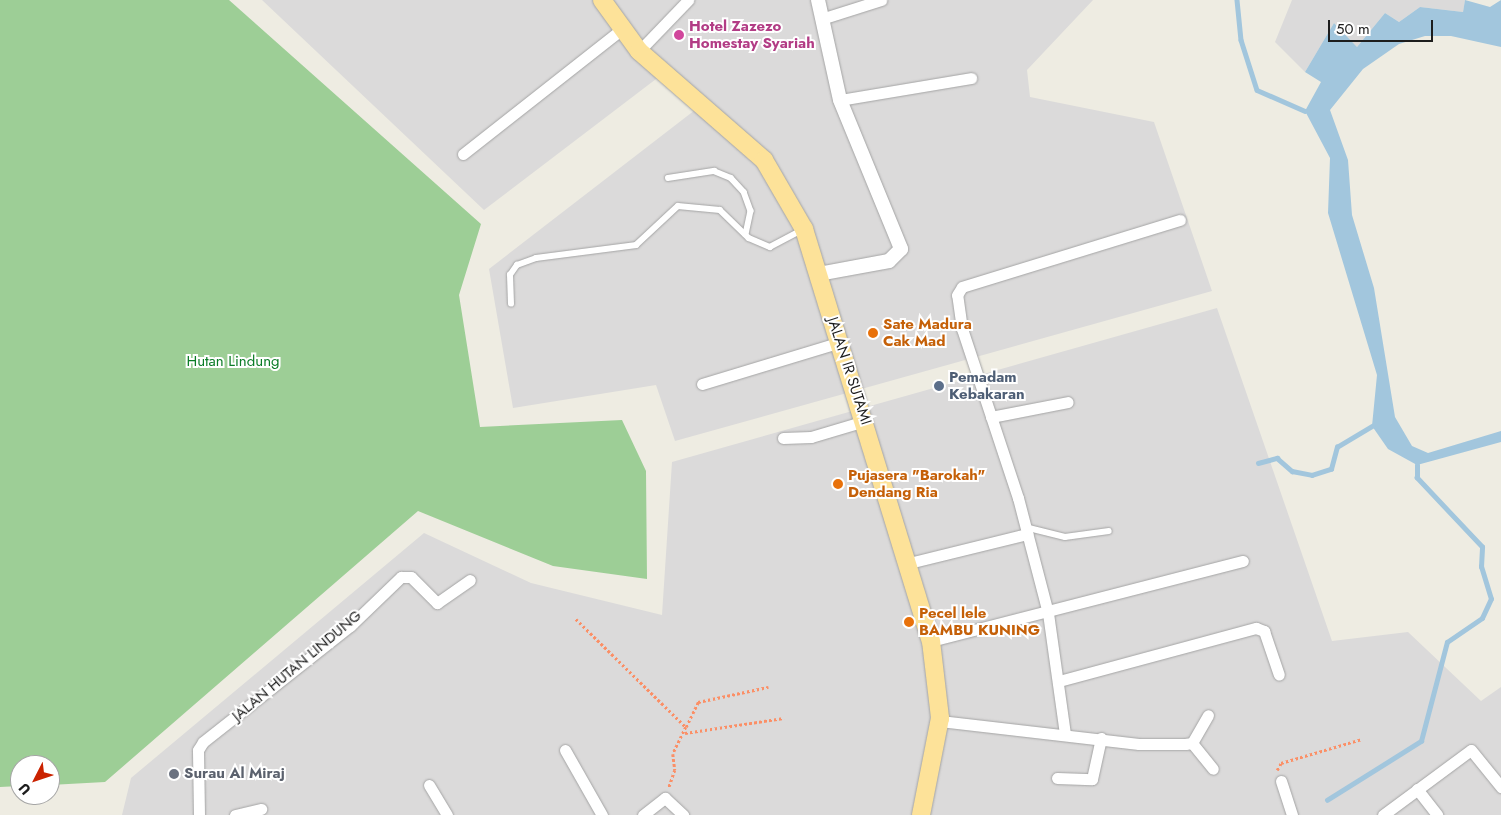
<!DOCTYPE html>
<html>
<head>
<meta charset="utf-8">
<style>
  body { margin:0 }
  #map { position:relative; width:1501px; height:815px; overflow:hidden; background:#eeece2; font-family:Jost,sans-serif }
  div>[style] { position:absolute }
  .residential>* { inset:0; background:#dbdada }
  .forest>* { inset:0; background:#9dce96 }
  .water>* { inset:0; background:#a2c6dd }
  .stream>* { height:4.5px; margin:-2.25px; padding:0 2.25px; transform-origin:2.25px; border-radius:2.25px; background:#a2c6dd }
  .path>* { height:2.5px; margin-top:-1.25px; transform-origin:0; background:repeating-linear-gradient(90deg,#fb8f66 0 2.5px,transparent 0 5px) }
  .roads { filter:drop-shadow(0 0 1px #a4a4a4) drop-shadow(0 0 1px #a4a4a4) }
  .service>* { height:5.5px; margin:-2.75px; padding:0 2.75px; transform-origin:2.75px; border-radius:2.75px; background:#fff }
  .minor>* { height:11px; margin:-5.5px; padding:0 5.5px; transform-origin:5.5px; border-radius:5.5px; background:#fff }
  .tertiary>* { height:14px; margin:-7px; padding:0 7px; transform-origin:7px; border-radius:7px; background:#fff }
  .primary>* { height:18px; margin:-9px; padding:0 9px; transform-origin:9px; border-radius:9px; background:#fde299 }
  .dots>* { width:14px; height:14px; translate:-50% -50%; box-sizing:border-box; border:2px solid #fff; border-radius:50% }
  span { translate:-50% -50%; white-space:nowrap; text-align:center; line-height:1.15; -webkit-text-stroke:4px #fff; paint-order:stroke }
  .hotel-label { font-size:15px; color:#b23c85; font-weight:700 }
  .left { translate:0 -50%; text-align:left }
  .food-label { font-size:15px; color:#c56008; font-weight:700 }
  .park-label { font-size:15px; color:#0a7c26 }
  .street-label { font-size:15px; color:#1d1d1d }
  .service-label { font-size:15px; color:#4e5e75; font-weight:700 }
  .worship-label { font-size:15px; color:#5b616d; font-weight:700 }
  .north { position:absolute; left:10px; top:755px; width:50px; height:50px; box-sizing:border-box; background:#fff; border:1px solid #a5a5a5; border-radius:50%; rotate:229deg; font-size:14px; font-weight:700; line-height:20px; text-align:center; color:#1d1d1d }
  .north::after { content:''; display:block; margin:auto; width:18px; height:22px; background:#ca2200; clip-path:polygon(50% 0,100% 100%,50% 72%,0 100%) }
  .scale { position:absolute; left:1328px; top:20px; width:105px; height:22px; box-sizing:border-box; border:2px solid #1d1d1d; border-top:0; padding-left:6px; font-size:15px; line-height:18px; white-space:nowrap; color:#1d1d1d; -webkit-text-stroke:4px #fff; paint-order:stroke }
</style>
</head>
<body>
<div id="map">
  <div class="residential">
    <div style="clip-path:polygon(262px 0,1093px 0,1027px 70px,1030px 97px,1154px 122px,1212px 291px,675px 441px,656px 385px,513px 408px,489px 269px,695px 110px,660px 76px,484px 210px)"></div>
    <div style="clip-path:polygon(1292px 0,1465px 0,1463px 12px,1420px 7px,1399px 22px,1385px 13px,1357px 47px,1334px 23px,1305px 72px,1275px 42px)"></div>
    <div style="clip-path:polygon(1217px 308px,1332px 641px,1408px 632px,1481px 701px,1501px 687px,1501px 815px,122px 815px,131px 778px,424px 533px,531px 583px,662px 615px,672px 462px)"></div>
  </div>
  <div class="forest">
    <div style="clip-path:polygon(0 0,229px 0,481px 224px,459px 295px,480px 427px,622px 420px,646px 471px,647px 579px,553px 566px,418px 511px,105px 782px,50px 785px,50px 765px,20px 765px,20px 786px,0 787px)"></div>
  </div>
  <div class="water">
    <div style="clip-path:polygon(1465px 0,1490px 7px,1501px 0,1501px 47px,1451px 36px,1425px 36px,1399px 44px,1363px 69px,1330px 110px,1348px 160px,1352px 215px,1374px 288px,1395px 417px,1412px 446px,1428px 453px,1501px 431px,1501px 442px,1417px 465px,1388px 449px,1372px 426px,1377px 375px,1328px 213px,1330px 158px,1305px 111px,1321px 82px,1305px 72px,1334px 23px,1357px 47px,1385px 13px,1399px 22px,1420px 7px,1463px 12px)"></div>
  </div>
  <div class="stream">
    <div style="left:1237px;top:0;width:40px;rotate:84.3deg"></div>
    <div style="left:1241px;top:40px;width:52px;rotate:72.3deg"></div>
    <div style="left:1257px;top:90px;width:52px;rotate:23.6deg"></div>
    <div style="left:1258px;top:463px;width:20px;rotate:-15deg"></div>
    <div style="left:1277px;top:458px;width:20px;rotate:41deg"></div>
    <div style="left:1292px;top:471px;width:20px;rotate:11deg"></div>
    <div style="left:1312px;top:475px;width:20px;rotate:-18deg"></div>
    <div style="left:1331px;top:469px;width:23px;rotate:-75deg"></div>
    <div style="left:1337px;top:447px;width:41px;rotate:-31deg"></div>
    <div style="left:1327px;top:800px;width:111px;rotate:-32.1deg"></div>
    <div style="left:1421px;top:741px;width:102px;rotate:-75.3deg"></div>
    <div style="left:1447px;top:642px;width:42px;rotate:-34.4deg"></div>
    <div style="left:1482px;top:618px;width:21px;rotate:-65deg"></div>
    <div style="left:1491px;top:599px;width:34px;rotate:-107deg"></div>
    <div style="left:1481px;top:567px;width:20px;rotate:-87deg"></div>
    <div style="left:1482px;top:547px;width:95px;rotate:-133.3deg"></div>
    <div style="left:1417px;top:478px;width:13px;rotate:-90deg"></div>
  </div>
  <div class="path">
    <div style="left:576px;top:619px;width:154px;rotate:44.5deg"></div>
    <div style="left:686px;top:727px;width:30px;rotate:116deg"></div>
    <div style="left:673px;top:754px;width:16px;rotate:83deg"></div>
    <div style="left:675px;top:770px;width:18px;rotate:109deg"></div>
    <div style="left:686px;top:727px;width:28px;rotate:-64deg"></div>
    <div style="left:698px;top:702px;width:72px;rotate:-12.1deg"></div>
    <div style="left:685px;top:733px;width:100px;rotate:-8.6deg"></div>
    <div style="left:1277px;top:770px;width:8px;rotate:-60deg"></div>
    <div style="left:1281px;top:763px;width:84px;rotate:-16.5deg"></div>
  </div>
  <div class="roads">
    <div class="service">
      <div style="left:668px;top:178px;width:47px;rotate:-8.7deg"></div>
      <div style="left:714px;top:171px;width:18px;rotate:22deg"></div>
      <div style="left:731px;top:178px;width:19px;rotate:47deg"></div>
      <div style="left:744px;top:192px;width:20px;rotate:70deg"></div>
      <div style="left:751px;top:211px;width:24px;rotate:102deg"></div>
      <div style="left:511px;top:304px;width:29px;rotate:-92deg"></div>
      <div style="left:510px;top:275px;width:12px;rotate:-55deg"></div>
      <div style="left:517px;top:265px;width:20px;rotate:-20deg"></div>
      <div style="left:536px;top:258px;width:101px;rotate:-7.4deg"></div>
      <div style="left:636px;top:245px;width:57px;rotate:-42.9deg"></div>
      <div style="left:678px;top:206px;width:42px;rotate:5.4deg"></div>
      <div style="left:720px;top:210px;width:40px;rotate:44deg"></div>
      <div style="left:749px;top:238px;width:23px;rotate:23deg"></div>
      <div style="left:770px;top:247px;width:36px;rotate:-28deg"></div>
      <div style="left:1025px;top:527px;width:41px;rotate:14deg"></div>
      <div style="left:1065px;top:537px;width:44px;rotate:-7.8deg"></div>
    </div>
    <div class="minor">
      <div style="left:824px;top:18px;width:60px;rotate:-17.5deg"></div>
      <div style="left:639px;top:51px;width:71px;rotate:-46.1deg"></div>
      <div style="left:840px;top:100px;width:133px;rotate:-9.5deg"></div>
      <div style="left:463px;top:154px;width:202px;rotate:-38.2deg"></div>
      <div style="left:702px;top:384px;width:144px;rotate:-16.9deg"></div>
      <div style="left:991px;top:417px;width:78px;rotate:-11deg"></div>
      <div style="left:783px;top:438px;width:28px;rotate:-2deg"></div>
      <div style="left:811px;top:437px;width:56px;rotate:-16.5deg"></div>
      <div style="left:909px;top:563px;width:122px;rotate:-13.8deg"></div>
      <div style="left:931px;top:641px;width:322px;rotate:-14.4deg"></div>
      <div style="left:1059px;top:681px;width:204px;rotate:-15.1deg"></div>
      <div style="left:1256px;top:628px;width:9px;rotate:21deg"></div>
      <div style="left:1264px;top:631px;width:46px;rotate:71.2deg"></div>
      <div style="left:940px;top:721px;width:200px;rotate:6.6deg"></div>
      <div style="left:1139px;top:744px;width:46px"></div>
      <div style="left:1185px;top:744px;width:7px;rotate:-8deg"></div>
      <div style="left:1192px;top:743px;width:32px;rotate:-60deg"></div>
      <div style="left:1065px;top:734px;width:122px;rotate:-98deg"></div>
      <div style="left:1048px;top:613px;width:119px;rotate:-104.6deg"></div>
      <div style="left:1018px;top:498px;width:178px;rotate:-108.3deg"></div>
      <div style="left:962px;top:329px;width:34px;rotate:-98deg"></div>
      <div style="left:957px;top:295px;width:9px;rotate:-58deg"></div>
      <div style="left:962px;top:287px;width:228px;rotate:-17.1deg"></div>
      <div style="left:1192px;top:743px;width:33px;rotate:51deg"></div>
      <div style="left:565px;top:750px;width:75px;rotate:60.4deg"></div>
      <div style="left:1057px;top:778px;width:35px;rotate:2deg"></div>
      <div style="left:1092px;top:779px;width:42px;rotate:-77.6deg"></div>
      <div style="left:1281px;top:781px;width:36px;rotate:72deg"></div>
      <div style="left:429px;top:785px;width:35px;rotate:59deg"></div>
      <div style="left:1417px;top:789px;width:33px;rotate:52deg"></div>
      <div style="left:199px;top:815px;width:65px;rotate:-90.9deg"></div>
      <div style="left:198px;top:750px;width:9px;rotate:-58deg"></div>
      <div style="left:203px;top:742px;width:187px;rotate:-38.3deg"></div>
      <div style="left:350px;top:626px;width:71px;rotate:-43.9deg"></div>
      <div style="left:401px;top:577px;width:10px"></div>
      <div style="left:411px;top:577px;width:37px;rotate:45deg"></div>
      <div style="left:437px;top:603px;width:40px;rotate:-34.9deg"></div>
      <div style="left:235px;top:815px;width:27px;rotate:-13deg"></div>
      <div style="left:643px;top:815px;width:28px;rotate:-38deg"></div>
      <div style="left:665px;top:798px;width:25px;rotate:43deg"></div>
      <div style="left:1383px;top:815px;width:109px;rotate:-36.5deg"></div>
      <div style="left:1471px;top:750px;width:48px;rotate:51deg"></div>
    </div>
    <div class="tertiary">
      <div style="left:818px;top:0;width:102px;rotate:77.6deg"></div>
      <div style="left:840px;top:100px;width:161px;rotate:67.7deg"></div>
      <div style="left:901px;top:249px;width:17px;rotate:135deg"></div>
      <div style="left:889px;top:261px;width:71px;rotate:169.5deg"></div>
    </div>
    <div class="primary">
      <div style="left:602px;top:0;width:63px;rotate:54deg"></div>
      <div style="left:639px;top:51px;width:166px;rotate:41.1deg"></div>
      <div style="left:764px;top:160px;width:80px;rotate:59.9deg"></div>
      <div style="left:804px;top:229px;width:431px;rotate:72.9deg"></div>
      <div style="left:931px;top:641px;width:78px;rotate:83.3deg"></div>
      <div style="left:940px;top:718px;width:99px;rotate:101.1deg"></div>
    </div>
  </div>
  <div class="dots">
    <div style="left:679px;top:35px;background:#d1479c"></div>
    <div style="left:873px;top:333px;background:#e8710a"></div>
    <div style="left:939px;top:386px;background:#5c6f8a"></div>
    <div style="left:838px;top:484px;background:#e8710a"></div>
    <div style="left:909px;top:622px;background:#e8710a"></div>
    <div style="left:174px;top:774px;background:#6b7280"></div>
  </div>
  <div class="hotel-label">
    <span class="left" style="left:689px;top:35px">Hotel Zazezo<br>Homestay Syariah</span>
  </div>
  <div class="food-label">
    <span class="left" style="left:883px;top:333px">Sate Madura<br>Cak Mad</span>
    <span class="left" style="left:848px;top:484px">Pujasera "Barokah"<br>Dendang Ria</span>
    <span class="left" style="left:919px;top:622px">Pecel lele<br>BAMBU KUNING</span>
  </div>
  <div class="park-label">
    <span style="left:233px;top:362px">Hutan Lindung</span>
  </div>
  <div class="street-label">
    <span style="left:849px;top:371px;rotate:72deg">JALAN IR SUTAMI</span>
    <span style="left:297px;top:666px;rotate:-40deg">JALAN HUTAN LINDUNG</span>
  </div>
  <div class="service-label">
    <span class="left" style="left:949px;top:386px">Pemadam<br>Kebakaran</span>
  </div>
  <div class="worship-label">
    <span class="left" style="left:184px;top:774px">Surau Al Miraj</span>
  </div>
  <div class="north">U</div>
  <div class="scale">50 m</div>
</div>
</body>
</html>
